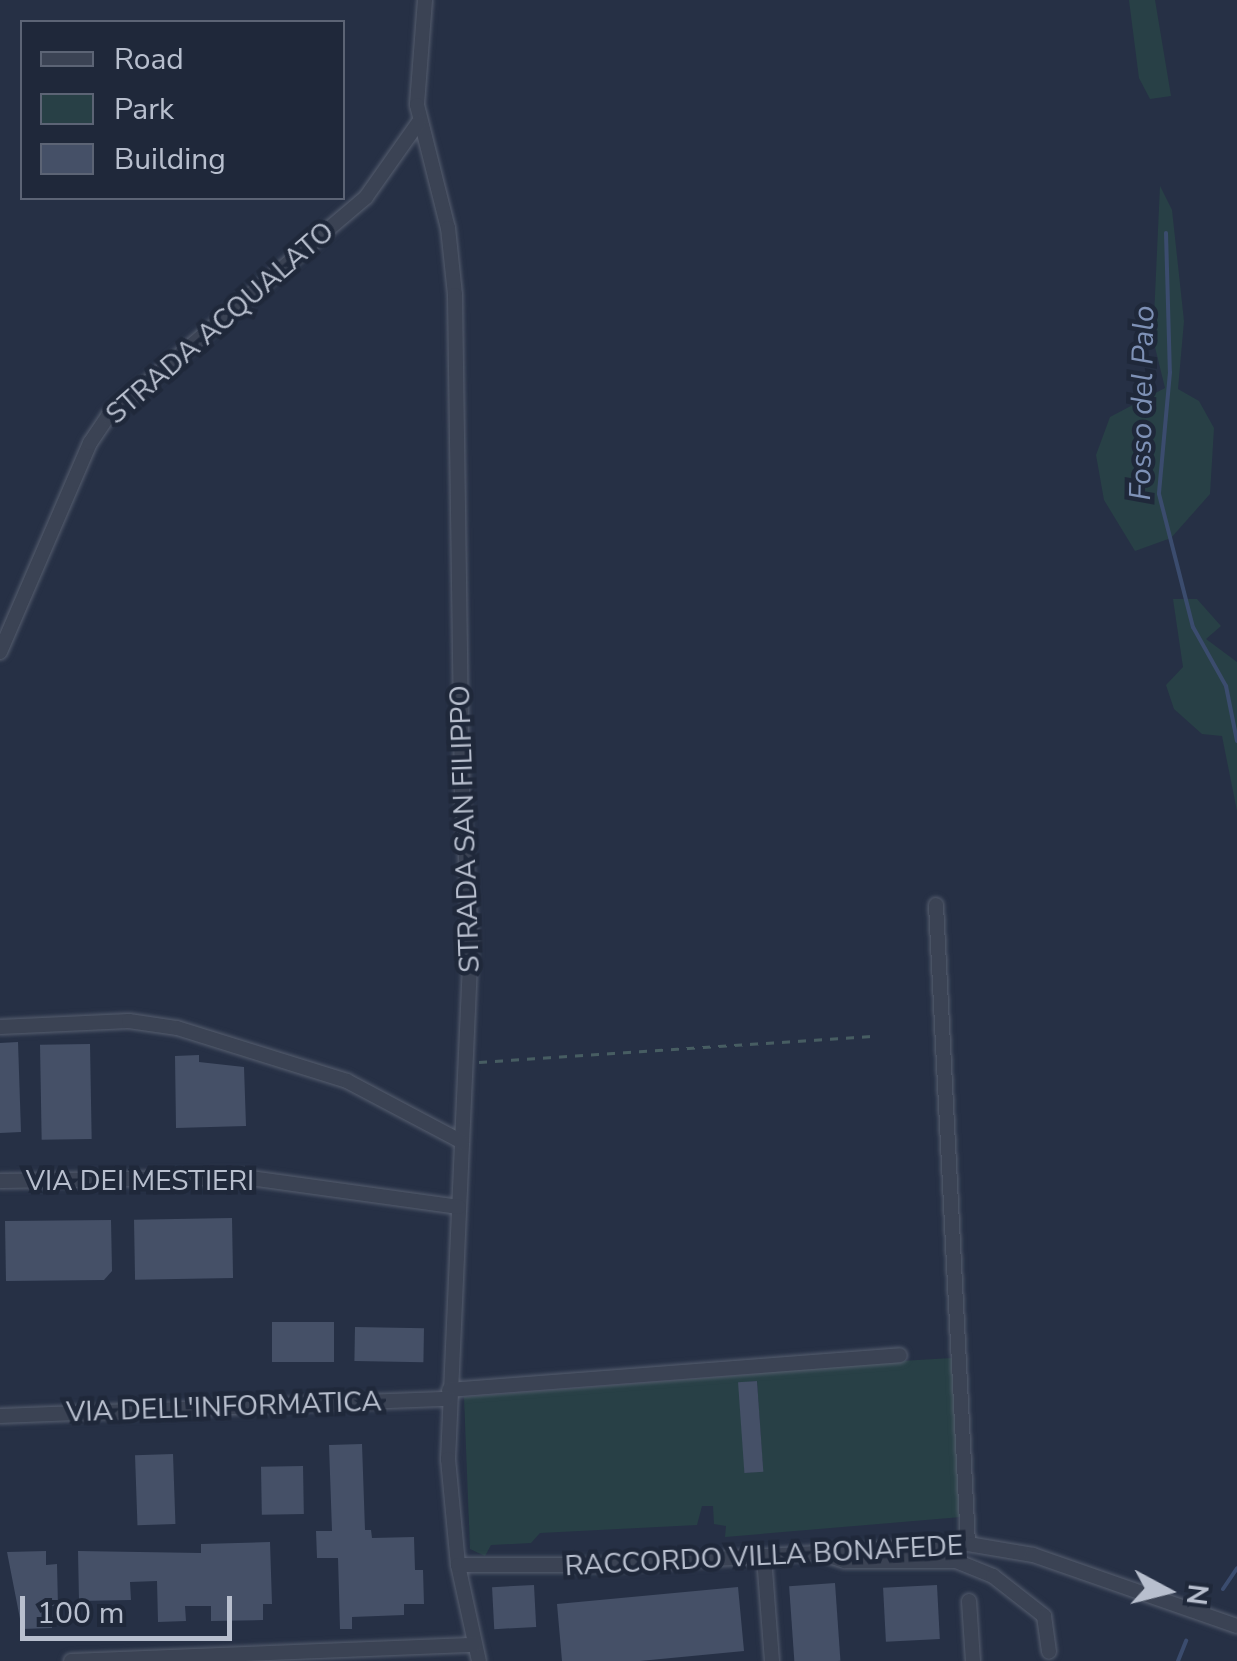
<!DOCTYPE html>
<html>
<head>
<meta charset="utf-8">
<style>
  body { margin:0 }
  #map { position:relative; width:1237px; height:1661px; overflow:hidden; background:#263045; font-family:"Nunito Sans",sans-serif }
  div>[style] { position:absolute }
  .green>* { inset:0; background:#284046 }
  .stream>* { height:4px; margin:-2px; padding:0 2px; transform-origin:2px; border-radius:2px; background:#3b4c6e }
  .building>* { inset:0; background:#455067; transform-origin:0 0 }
  .path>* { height:2.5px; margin-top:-1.25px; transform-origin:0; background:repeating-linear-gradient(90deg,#475d62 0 8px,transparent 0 16px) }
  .roads { filter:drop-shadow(0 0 2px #565e6f) drop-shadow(0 0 2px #565e6f) }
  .minor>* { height:14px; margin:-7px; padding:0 7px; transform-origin:7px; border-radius:7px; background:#3b4354 }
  span { translate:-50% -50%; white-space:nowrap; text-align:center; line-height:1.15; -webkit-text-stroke:9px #1f283a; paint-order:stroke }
  .street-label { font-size:28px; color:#b8bfce }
  .water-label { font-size:30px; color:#7e91b6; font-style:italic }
  .legend { position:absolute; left:20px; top:20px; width:325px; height:180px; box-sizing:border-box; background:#1f283a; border:2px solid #5c6475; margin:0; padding:12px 18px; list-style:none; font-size:30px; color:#b8bfce }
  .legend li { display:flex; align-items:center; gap:20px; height:50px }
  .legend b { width:50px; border:2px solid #5c6475 }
  .north { position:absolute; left:1117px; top:1541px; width:100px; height:100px; -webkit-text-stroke:8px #1f283a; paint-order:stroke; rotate:97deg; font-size:28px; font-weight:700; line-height:40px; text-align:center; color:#b8bfce }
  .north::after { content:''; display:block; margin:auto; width:35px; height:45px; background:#b8bfce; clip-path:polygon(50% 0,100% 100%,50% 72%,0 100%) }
  .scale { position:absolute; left:20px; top:1596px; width:212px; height:45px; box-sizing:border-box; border:5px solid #b8bfce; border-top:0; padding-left:12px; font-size:30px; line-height:35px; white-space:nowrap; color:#b8bfce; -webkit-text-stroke:8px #1f283a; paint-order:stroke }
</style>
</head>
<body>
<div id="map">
  <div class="green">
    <div style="clip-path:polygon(1129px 0,1155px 0,1171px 96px,1150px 99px,1139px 78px)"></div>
    <div style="clip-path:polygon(1160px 186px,1172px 210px,1184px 321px,1178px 389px,1199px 401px,1214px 428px,1210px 494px,1171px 538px,1135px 551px,1104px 500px,1096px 455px,1110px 417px,1165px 388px,1153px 339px)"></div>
    <div style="clip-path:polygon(1173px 599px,1197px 599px,1221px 626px,1206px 639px,1237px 662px,1237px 811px,1222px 736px,1202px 734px,1174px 709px,1166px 685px,1183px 667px)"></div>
    <div style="clip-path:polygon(evenodd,952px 1358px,961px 1517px,725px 1537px,726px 1526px,714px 1524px,713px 1506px,702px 1506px,697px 1525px,540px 1533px,531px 1543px,491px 1545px,485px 1556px,470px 1549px,464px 1397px,757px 1374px,765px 1369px,952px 1358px,757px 1381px,763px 1471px,745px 1473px,739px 1383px,757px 1381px)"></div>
  </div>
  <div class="stream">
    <div style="left:1166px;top:233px;width:139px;rotate:88.4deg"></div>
    <div style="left:1170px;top:372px;width:122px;rotate:95.2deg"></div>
    <div style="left:1159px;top:494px;width:137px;rotate:75.7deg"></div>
    <div style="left:1193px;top:627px;width:68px;rotate:60.8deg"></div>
    <div style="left:1226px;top:686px;width:56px;rotate:78.7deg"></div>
    <div style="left:1223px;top:1589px;width:25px;rotate:-56deg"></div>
    <div style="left:1178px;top:1661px;width:22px;rotate:-68deg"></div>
  </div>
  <div class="building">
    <div style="clip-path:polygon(18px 1042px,21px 1132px,0 1133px,0 1043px)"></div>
    <div style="left:90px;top:1044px;width:95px;height:50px;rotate:89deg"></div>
    <div style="clip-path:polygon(199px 1055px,199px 1062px,244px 1067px,246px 1126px,176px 1128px,175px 1056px)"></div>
    <div style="left:232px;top:1218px;width:60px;height:98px;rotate:89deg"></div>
    <div style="clip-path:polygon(111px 1220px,112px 1271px,104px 1280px,6px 1281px,5px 1221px)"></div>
    <div style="left:334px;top:1322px;width:40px;height:62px;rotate:90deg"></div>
    <div style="left:355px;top:1327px;width:69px;height:34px;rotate:1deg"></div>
    <div style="left:757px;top:1381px;width:91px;height:19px;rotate:86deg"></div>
    <div style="clip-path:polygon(362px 1444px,365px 1530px,371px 1530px,372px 1538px,414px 1537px,415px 1570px,423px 1570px,424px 1604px,404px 1604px,404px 1615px,352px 1617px,352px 1629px,340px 1629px,338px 1558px,317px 1558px,316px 1531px,332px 1531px,329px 1445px)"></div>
    <div style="left:173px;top:1454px;width:70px;height:38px;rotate:88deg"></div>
    <div style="left:303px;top:1466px;width:48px;height:42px;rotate:89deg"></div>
    <div style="clip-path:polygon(270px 1542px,272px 1604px,263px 1604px,263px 1620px,211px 1621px,211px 1606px,185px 1606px,186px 1621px,158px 1622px,157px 1581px,130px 1582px,131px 1600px,79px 1601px,78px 1551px,201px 1553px,201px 1544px)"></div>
    <div style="clip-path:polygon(46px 1551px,46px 1565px,57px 1564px,58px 1606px,51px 1606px,52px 1628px,22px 1629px,7px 1552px)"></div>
    <div style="left:835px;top:1583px;width:78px;height:46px;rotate:86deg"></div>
    <div style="left:534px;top:1585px;width:42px;height:42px;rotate:87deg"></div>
    <div style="left:937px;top:1585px;width:54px;height:54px;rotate:87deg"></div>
    <div style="clip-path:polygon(738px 1587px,744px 1651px,640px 1661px,562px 1661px,557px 1604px)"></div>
  </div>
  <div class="path">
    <div style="left:479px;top:1062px;width:394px;rotate:-3.8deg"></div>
  </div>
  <div class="roads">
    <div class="minor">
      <div style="left:425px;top:0;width:105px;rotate:94.4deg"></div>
      <div style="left:417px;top:105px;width:127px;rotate:75.9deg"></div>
      <div style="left:448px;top:228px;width:67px;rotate:84deg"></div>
      <div style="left:455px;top:295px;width:495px;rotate:89.2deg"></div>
      <div style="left:462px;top:790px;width:151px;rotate:86.6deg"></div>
      <div style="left:471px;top:941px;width:519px;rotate:92.54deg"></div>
      <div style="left:448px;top:1459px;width:106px;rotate:84.6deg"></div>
      <div style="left:458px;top:1565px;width:98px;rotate:77.7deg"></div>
      <div style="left:0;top:652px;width:228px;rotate:-66.7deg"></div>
      <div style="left:90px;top:443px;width:32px;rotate:-56deg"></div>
      <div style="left:108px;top:416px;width:338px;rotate:-40.3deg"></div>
      <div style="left:366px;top:197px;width:92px;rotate:-54.8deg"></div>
      <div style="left:936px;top:905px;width:640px;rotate:87.13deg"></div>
      <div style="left:0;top:1027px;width:129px;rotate:-2.7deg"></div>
      <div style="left:129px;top:1021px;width:49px;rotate:8.3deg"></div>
      <div style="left:177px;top:1028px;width:178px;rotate:17.3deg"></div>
      <div style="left:347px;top:1081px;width:130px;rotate:27.9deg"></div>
      <div style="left:0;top:1181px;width:243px;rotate:-0.9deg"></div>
      <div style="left:243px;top:1177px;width:218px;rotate:7.9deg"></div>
      <div style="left:449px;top:1390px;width:452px;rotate:-4.4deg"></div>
      <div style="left:0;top:1416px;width:448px;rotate:-2.2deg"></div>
      <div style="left:823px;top:1554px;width:23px;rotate:18deg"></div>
      <div style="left:845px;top:1561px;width:111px"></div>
      <div style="left:956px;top:1561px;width:40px;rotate:22deg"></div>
      <div style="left:993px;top:1576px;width:65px;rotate:38.1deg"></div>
      <div style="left:1044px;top:1616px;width:36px;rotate:82deg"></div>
      <div style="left:764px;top:1557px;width:104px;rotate:85.6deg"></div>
      <div style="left:458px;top:1565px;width:157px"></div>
      <div style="left:615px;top:1565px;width:354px;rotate:-3.4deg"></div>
      <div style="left:968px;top:1544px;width:66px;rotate:9.6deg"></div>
      <div style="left:1033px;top:1555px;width:216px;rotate:19.2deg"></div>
      <div style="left:969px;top:1601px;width:60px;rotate:86.2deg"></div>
      <div style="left:71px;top:1661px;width:404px;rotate:-2.3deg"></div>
    </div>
  </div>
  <div class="street-label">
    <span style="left:220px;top:323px;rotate:-41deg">STRADA ACQUALATO</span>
    <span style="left:465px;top:829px;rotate:-92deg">STRADA SAN FILIPPO</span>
    <span style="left:140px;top:1181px">VIA DEI MESTIERI</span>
    <span style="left:224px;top:1407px;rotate:-2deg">VIA DELL'INFORMATICA</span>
    <span style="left:764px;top:1556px;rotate:-3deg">RACCORDO VILLA BONAFEDE</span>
  </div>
  <div class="water-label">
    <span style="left:1143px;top:403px;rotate:-89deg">Fosso del Palo</span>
  </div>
  <ul class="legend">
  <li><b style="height:12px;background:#3b4354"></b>Road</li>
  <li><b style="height:28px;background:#284046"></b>Park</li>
  <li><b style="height:28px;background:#455067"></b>Building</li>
  </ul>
  <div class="north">N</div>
  <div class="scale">100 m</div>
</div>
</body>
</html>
